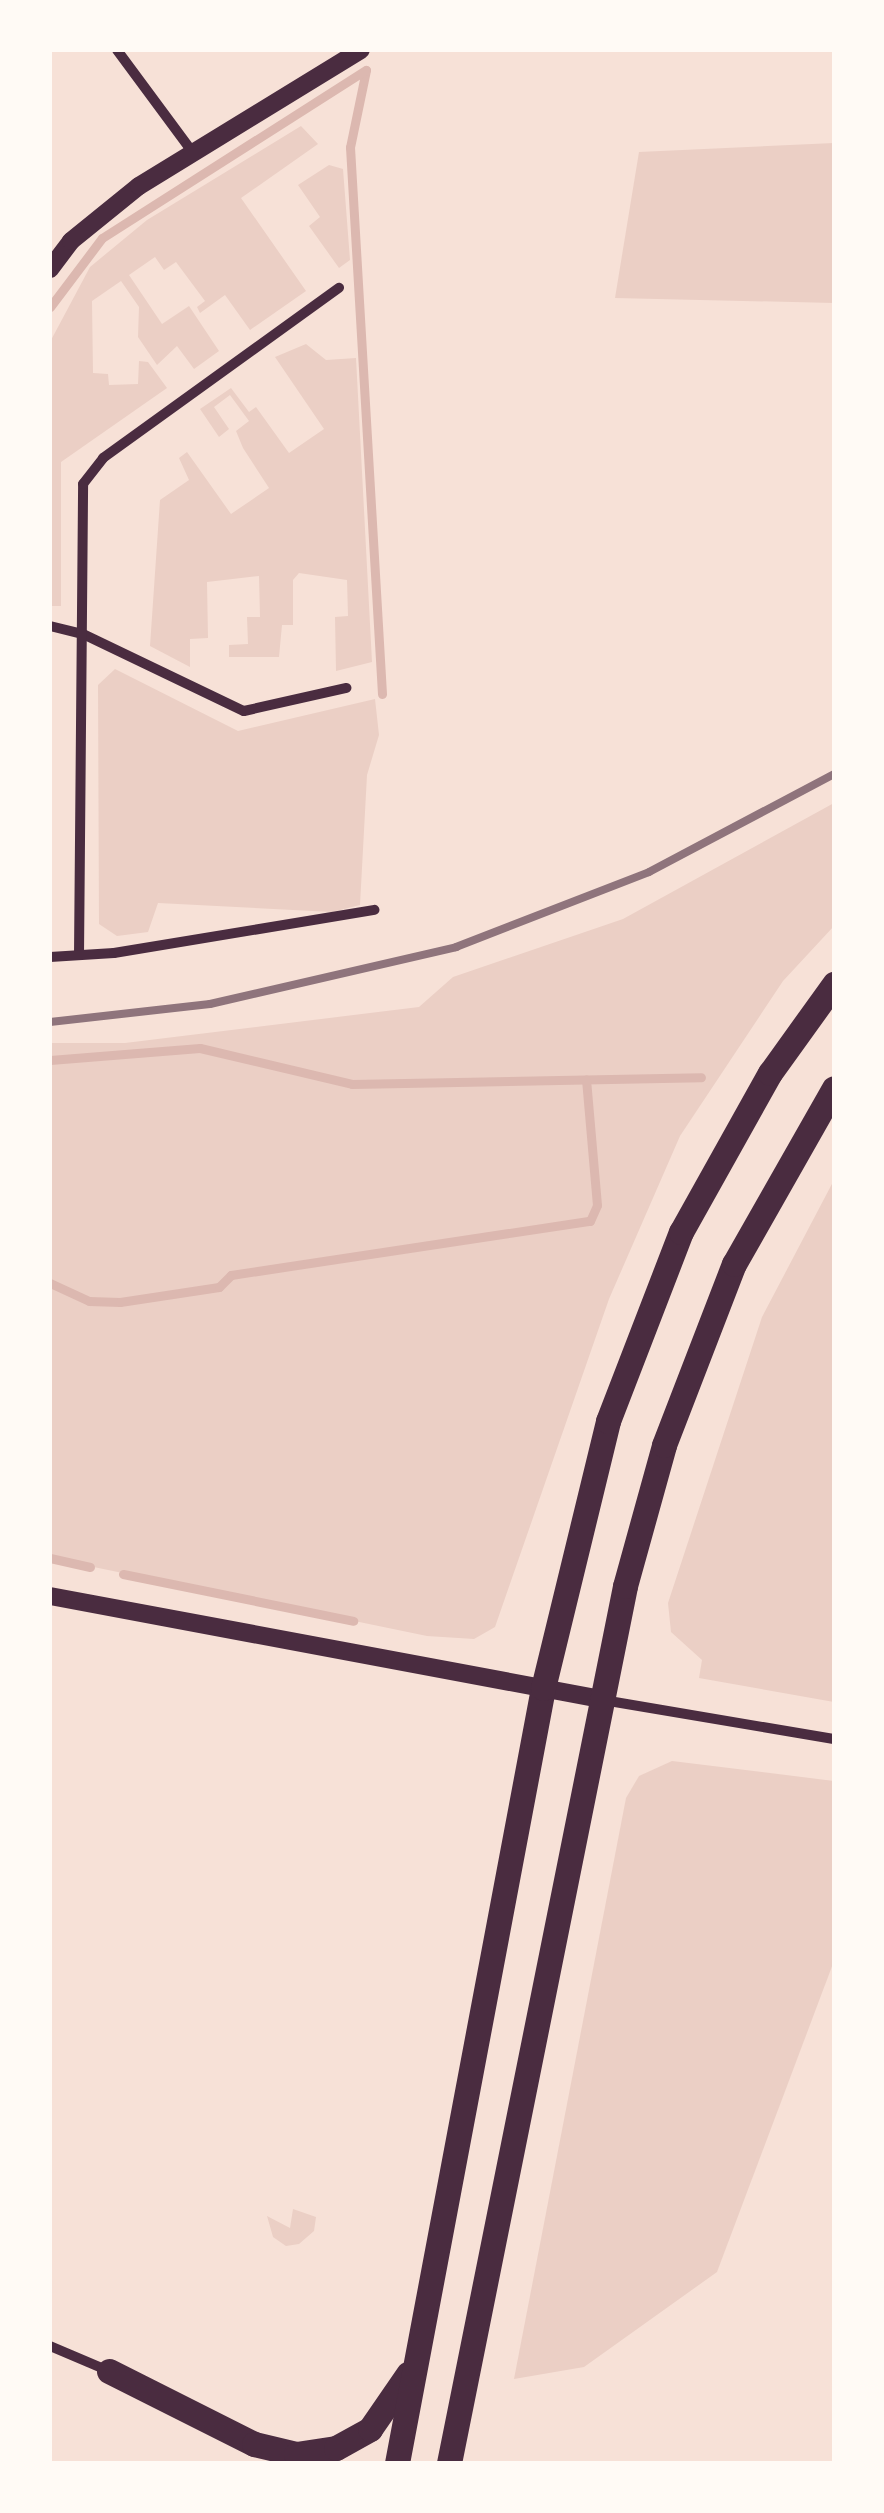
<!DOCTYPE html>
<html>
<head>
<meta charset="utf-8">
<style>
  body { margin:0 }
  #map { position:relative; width:884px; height:2513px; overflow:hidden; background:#f7e1d7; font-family:Arial,sans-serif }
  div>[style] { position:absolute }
  .green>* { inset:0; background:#ebcfc5 }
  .stream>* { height:9px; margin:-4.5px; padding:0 4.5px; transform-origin:4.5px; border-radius:4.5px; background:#dcb8b0 }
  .minor>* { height:10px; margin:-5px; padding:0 5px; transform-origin:5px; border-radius:5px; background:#4a2c40 }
  .tertiary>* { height:18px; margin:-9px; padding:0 9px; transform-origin:9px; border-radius:9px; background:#4a2c40 }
  .primary>* { height:25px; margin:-12.5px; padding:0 12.5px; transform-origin:12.5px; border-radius:12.5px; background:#4a2c40 }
  .rail>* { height:8px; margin:-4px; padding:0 4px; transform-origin:4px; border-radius:4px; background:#8f747c }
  span { translate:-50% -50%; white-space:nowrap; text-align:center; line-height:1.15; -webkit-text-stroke:10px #fffaf5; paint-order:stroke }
  .frame { position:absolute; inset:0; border:52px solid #fffaf5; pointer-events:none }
</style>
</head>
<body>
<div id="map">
  <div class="green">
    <div style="clip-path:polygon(301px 126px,318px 144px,241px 198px,306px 291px,250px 330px,225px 295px,200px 313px,197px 307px,205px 301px,176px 262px,164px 270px,155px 257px,129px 275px,162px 324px,189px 306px,219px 351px,194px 369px,177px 346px,157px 365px,138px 337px,139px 307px,121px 281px,92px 301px,93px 373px,108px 374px,109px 385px,138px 384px,139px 361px,148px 362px,167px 388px,61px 462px,61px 606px,50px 606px,50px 342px,90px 267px,147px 220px)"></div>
    <div style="clip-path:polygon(834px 143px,834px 303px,615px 298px,639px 152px)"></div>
    <div style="clip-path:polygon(329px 165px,343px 169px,350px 260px,339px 268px,309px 226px,320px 217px,298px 185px)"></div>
    <div style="clip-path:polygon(306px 344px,326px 360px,356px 358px,372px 662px,336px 671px,335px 617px,348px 616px,347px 580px,299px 573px,293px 580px,293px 625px,282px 625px,279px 657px,229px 657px,229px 645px,248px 644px,247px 617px,260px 617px,259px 576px,207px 582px,208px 638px,190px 639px,190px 667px,150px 646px,160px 500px,189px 480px,179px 458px,187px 452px,231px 514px,269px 488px,243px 448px,236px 431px,249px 421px,230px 395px,214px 407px,229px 429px,219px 437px,200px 409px,231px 388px,249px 412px,256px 407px,289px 453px,324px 429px,275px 357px)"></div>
    <div style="clip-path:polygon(115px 669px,238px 731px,375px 699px,379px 735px,367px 775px,360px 905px,332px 912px,158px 903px,148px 932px,117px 936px,99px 924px,98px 685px)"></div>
    <div style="clip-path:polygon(834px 803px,834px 926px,783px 981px,680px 1136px,609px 1299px,495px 1627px,474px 1639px,427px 1636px,50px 1558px,50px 1043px,125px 1043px,419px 1007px,453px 977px,623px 919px)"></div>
    <div style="clip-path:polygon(834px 1180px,834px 1702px,699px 1678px,702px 1660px,671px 1632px,668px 1603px,762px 1317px)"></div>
    <div style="clip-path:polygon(672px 1761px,834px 1781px,834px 1961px,717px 2272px,584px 2367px,514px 2379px,626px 1798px,639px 1776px)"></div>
    <div style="clip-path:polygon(293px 2209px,316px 2217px,314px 2231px,299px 2244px,286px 2246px,273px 2237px,267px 2216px,290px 2228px)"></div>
  </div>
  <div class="stream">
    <div style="left:366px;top:70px;width:79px;rotate:101.7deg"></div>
    <div style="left:350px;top:147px;width:548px;rotate:86.65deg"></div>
    <div style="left:50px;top:307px;width:86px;rotate:-53deg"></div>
    <div style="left:102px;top:238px;width:313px;rotate:-32.5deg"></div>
    <div style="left:50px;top:1060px;width:150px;rotate:-4.6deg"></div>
    <div style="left:200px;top:1048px;width:156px;rotate:13.3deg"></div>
    <div style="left:352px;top:1084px;width:349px;rotate:-1.1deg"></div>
    <div style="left:50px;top:1283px;width:43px;rotate:24.8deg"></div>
    <div style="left:89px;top:1301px;width:31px;rotate:2deg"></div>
    <div style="left:120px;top:1302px;width:100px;rotate:-8.6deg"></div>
    <div style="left:219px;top:1287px;width:17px;rotate:-45deg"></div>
    <div style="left:231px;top:1275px;width:363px;rotate:-8.6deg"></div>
    <div style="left:590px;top:1221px;width:17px;rotate:-66deg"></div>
    <div style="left:597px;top:1205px;width:126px;rotate:-95deg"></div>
    <div style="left:50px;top:1558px;width:41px;rotate:12.7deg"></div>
    <div style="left:123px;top:1574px;width:235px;rotate:11.5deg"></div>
  </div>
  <div class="minor">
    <div style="left:117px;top:50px;width:129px;rotate:53.5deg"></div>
    <div style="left:50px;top:626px;width:34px;rotate:14deg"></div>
    <div style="left:83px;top:634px;width:178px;rotate:25.6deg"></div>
    <div style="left:244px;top:711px;width:105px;rotate:-12.7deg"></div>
    <div style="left:79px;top:955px;width:471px;rotate:-89.5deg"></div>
    <div style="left:83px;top:484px;width:33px;rotate:-52deg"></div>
    <div style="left:103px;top:458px;width:291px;rotate:-35.8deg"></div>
    <div style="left:50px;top:957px;width:64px;rotate:-3.6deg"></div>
    <div style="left:114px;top:953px;width:264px;rotate:-9.4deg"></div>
    <div style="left:603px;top:1700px;width:234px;rotate:9.6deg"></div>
    <div style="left:50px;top:2346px;width:64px;rotate:23deg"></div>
  </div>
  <div class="tertiary">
    <div style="left:50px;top:269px;width:35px;rotate:-53deg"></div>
    <div style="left:71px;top:241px;width:87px;rotate:-39deg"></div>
    <div style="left:139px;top:186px;width:260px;rotate:-31.5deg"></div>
    <div style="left:50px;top:1596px;width:561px;rotate:10.59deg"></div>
  </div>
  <div class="primary">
    <div style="left:109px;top:2371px;width:162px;rotate:26.7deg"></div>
    <div style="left:254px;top:2444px;width:43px;rotate:13.4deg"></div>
    <div style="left:296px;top:2454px;width:40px;rotate:-8.5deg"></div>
    <div style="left:336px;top:2448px;width:39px;rotate:-29deg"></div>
    <div style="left:370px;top:2429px;width:67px;rotate:-55.4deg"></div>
    <div style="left:397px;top:2463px;width:789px;rotate:-79.33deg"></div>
    <div style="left:543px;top:1688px;width:275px;rotate:-76.3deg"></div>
    <div style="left:608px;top:1421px;width:203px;rotate:-68.9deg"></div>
    <div style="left:681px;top:1232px;width:182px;rotate:-60.8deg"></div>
    <div style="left:770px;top:1073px;width:110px;rotate:-54.3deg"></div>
    <div style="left:449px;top:2463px;width:894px;rotate:-78.65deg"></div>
    <div style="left:625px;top:1586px;width:146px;rotate:-74.5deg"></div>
    <div style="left:664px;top:1445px;width:194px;rotate:-68.9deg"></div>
    <div style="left:734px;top:1264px;width:202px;rotate:-60.4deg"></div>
  </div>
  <div class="rail">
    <div style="left:50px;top:1022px;width:161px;rotate:-6.4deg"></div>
    <div style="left:210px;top:1004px;width:253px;rotate:-13deg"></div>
    <div style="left:456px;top:947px;width:207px;rotate:-21.2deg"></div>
    <div style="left:649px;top:872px;width:209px;rotate:-27.9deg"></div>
  </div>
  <div class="frame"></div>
</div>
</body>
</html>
